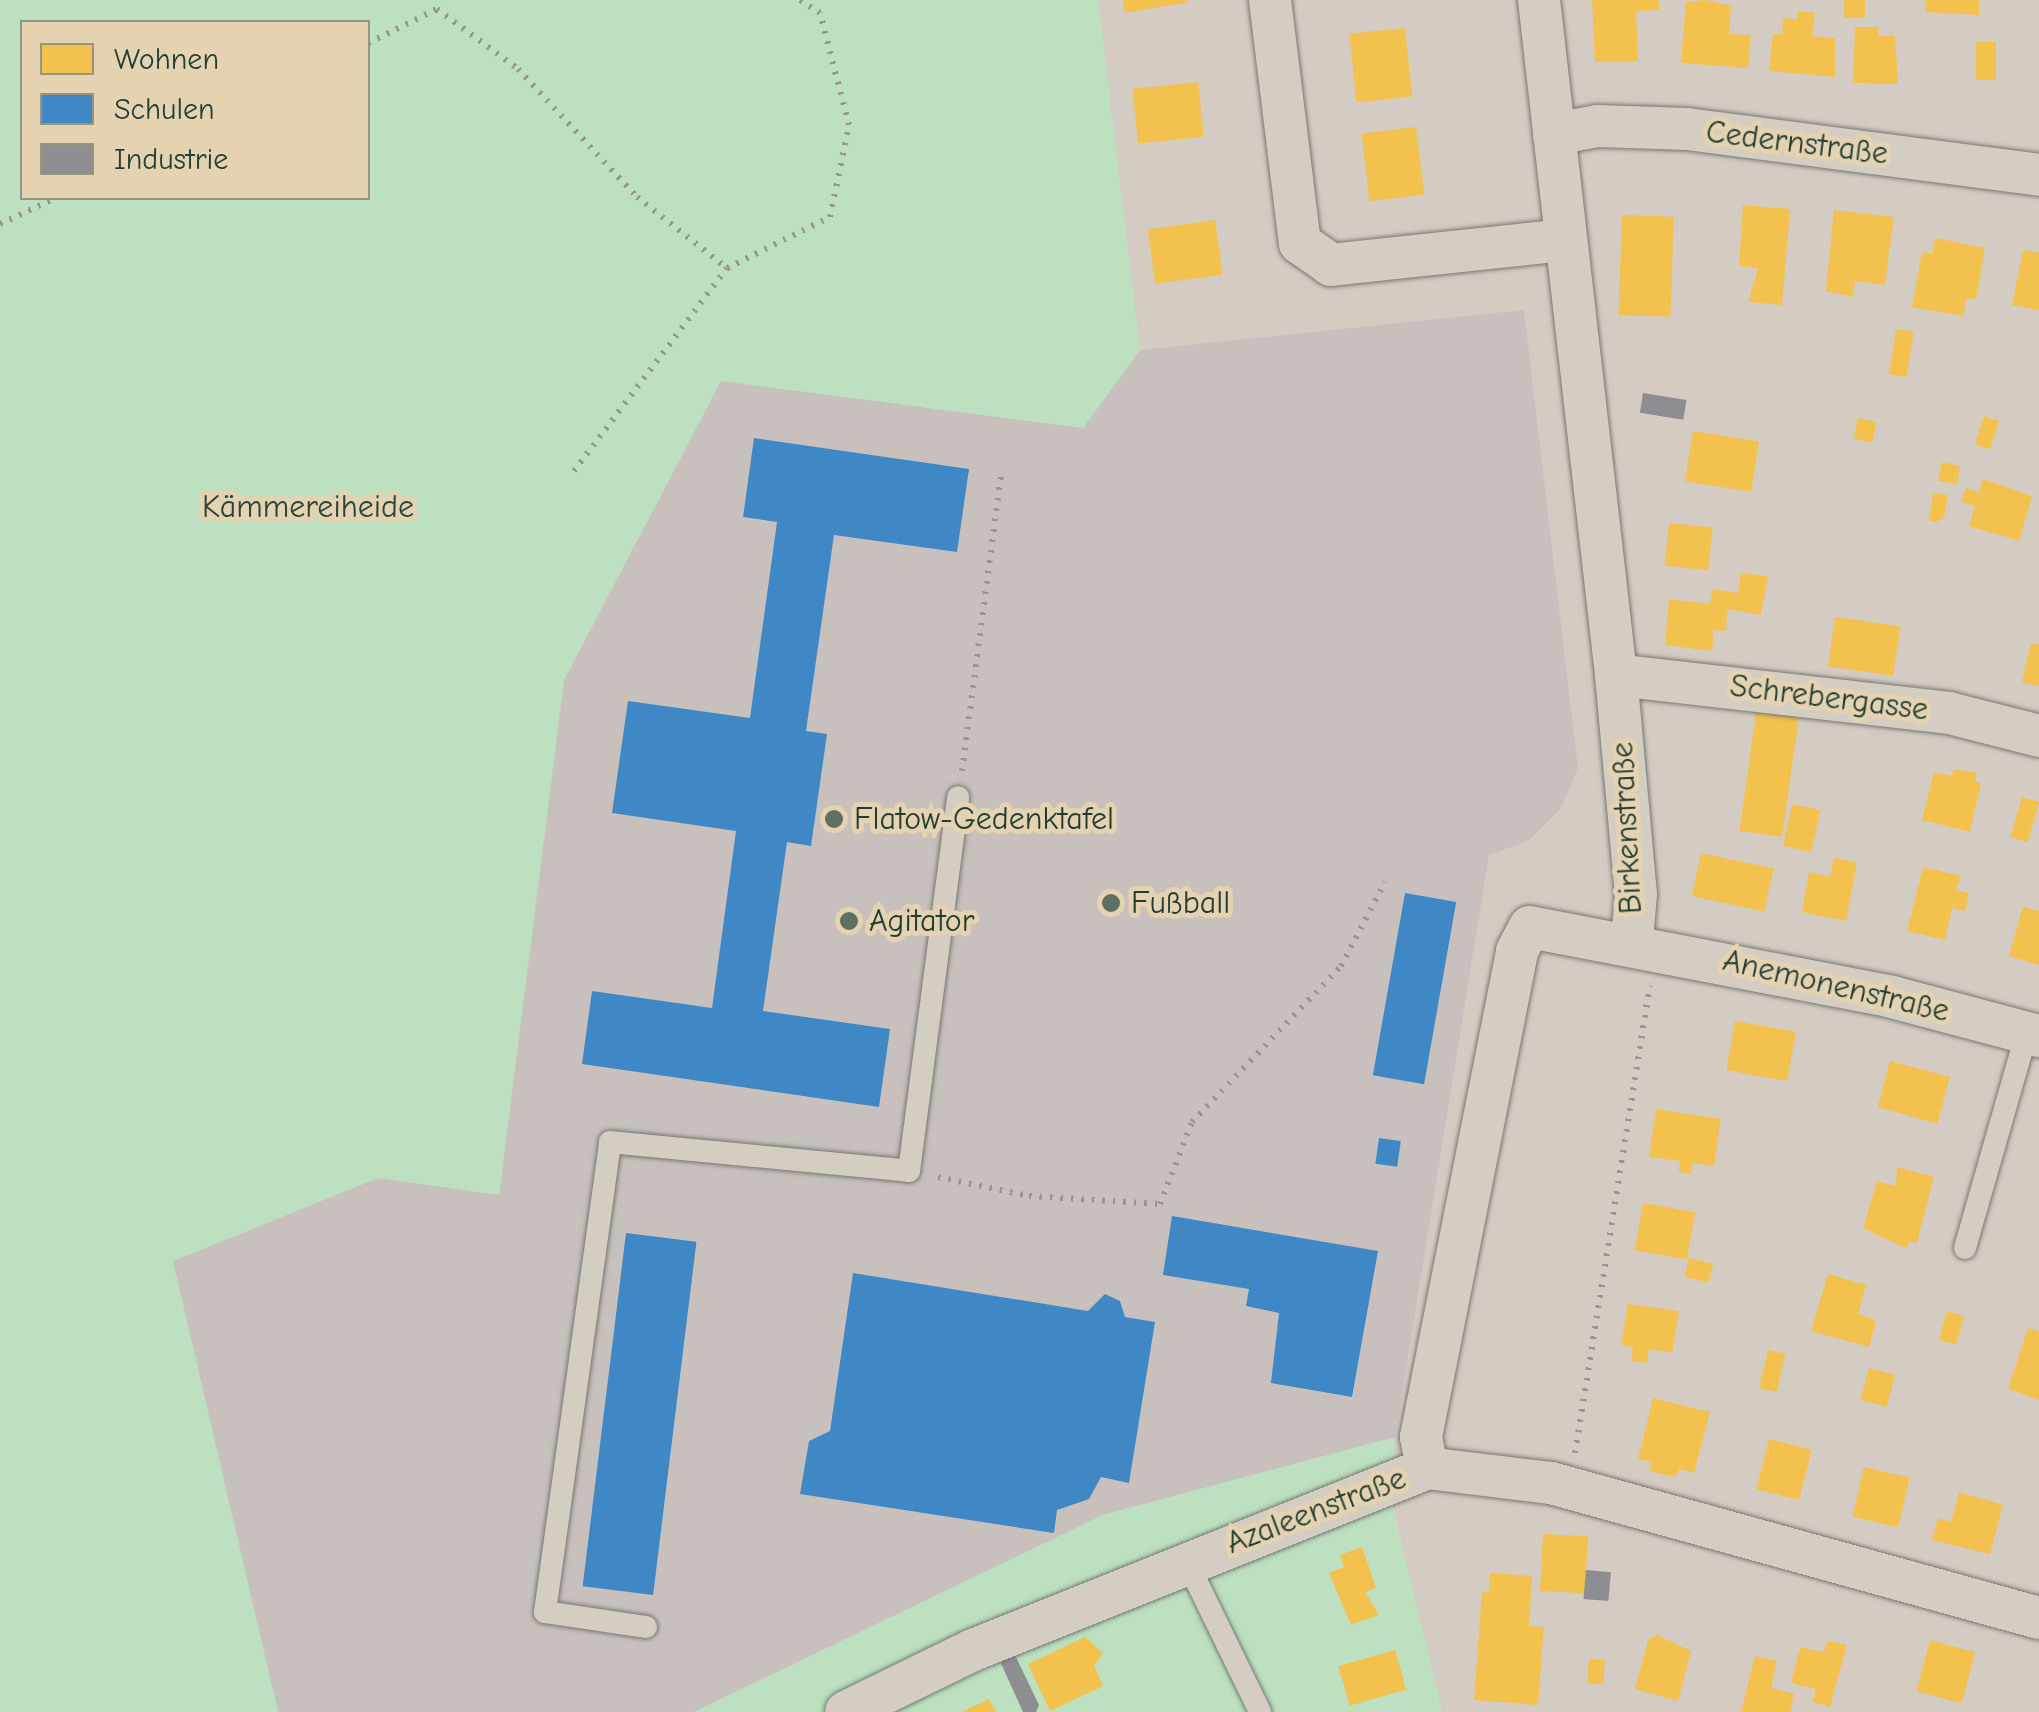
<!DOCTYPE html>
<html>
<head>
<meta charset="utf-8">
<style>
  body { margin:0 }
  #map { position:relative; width:2039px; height:1712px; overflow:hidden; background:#d4ccc3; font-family:"Comic Neue",sans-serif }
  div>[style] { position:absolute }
  .built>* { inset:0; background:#c8c0bd }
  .green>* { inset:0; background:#bce0c0 }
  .homes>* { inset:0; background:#f2c14e; transform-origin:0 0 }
  .schools>* { inset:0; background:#3f88c5; transform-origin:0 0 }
  .industry>* { inset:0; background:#8d8d92; transform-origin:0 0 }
  .path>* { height:6px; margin-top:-3px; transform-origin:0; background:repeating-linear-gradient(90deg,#98978f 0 2.5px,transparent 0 10.5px) }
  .roads { filter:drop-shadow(0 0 2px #767872) drop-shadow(0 0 2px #767872) }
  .service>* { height:22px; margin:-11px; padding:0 11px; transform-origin:11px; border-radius:11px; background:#d4cdc1 }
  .minor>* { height:42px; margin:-21px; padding:0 21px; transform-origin:21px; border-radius:21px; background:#d4cdc1 }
  .dots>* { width:28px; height:28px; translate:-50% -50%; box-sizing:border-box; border:5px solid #e5d2b0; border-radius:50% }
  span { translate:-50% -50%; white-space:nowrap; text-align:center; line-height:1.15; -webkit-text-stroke:10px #e5d2b0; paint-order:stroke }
  .street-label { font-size:32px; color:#1f3d34 }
  .park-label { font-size:32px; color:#26463b }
  .poi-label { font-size:32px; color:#1f3d34 }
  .left { translate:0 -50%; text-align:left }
  .legend { position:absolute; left:20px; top:20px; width:350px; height:180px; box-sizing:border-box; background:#e5d2b0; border:2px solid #96967e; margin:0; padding:12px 18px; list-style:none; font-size:30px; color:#1f3d34 }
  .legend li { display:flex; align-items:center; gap:20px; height:50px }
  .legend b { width:50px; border:2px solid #96967e }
</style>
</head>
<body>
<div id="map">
  <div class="built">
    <div style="clip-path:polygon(1524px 310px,1578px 768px,1561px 808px,1528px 841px,1489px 855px,1395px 1437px,1103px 1515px,694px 1712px,278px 1712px,172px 1261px,378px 1178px,499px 1194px,564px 680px,721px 381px,1083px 428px,1140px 350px)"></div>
  </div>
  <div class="green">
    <div style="clip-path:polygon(evenodd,0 0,1098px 0,1140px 350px,1083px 428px,721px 381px,564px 680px,499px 1195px,378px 1178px,173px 1261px,278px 1712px,0 1712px,0 0,368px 22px,368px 198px,22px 198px,22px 22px,368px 22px)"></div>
    <div style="clip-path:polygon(1395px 1437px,1394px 1511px,1442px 1712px,694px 1712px,1103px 1515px)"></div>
  </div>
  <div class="homes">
    <div style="clip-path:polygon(1123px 0,1187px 0,1188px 2px,1125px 13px)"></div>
    <div style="clip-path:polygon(1592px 0,1659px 0,1659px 10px,1636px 11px,1638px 61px,1595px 62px)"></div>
    <div style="clip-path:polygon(1706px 0,1731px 6px,1729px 34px,1751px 35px,1748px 68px,1681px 63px,1686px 2px)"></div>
    <div style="left:1844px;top:0;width:21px;height:18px"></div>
    <div style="clip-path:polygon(1926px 0,1979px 0,1979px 15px,1925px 12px)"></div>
    <div style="clip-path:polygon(1798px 11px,1815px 13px,1812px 36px,1835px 38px,1835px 77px,1769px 71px,1773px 34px,1782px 34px,1783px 18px,1797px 19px)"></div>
    <div style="clip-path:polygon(1855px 27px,1879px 27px,1878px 36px,1895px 36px,1898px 84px,1853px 83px)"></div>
    <div style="left:1405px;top:28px;width:69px;height:56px;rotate:84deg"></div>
    <div style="left:1976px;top:42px;width:20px;height:38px"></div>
    <div style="left:1198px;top:82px;width:55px;height:66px;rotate:84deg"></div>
    <div style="left:1416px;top:127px;width:68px;height:55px;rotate:83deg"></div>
    <div style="clip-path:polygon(1743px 205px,1790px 209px,1782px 305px,1748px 302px,1758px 268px,1739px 266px)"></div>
    <div style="clip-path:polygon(1834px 210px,1894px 217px,1885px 285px,1855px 281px,1853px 297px,1826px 291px)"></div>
    <div style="left:1622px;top:215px;width:52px;height:100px;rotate:2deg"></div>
    <div style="left:1215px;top:220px;width:55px;height:68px;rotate:82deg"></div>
    <div style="clip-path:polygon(1935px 238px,1985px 248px,1976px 300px,1967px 298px,1963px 316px,1912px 307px,1922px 252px,1932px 254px)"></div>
    <div style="clip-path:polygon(2023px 250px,2039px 253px,2039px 310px,2012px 305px)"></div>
    <div style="left:1896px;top:329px;width:18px;height:46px;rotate:9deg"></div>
    <div style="left:1984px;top:416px;width:16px;height:30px;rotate:18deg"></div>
    <div style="left:1858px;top:418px;width:19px;height:21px;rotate:12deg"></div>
    <div style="left:1693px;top:431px;width:67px;height:51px;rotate:9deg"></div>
    <div style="left:1942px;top:462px;width:19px;height:19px;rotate:12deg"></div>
    <div style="clip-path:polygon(1983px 479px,2032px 496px,2019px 541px,1969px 526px,1975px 506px,1961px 502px,1966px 488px,1979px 492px)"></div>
    <div style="clip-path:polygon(1933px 493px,1948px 495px,1944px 518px,1936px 522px,1929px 521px)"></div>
    <div style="left:1669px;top:523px;width:44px;height:43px;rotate:6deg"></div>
    <div style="clip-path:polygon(1741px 573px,1768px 576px,1761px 615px,1727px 609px,1726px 631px,1714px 630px,1712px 651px,1665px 645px,1669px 599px,1710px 604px,1713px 589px,1738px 593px)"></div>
    <div style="left:1835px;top:617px;width:66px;height:50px;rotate:8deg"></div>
    <div style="clip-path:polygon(2031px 643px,2039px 645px,2039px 686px,2022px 682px)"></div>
    <div style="left:1758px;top:699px;width:43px;height:133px;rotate:8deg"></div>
    <div style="clip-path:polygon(1954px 769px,1977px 773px,1975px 782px,1981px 783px,1970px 832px,1922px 820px,1934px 772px,1952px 776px)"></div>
    <div style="left:2022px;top:797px;width:18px;height:42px;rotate:16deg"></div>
    <div style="left:1792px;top:804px;width:29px;height:43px;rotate:12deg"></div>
    <div style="left:1701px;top:853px;width:74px;height:44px;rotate:12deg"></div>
    <div style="clip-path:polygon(1834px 858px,1857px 862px,1846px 921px,1802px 912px,1809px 872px,1830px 877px)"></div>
    <div style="clip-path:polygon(1923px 867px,1961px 876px,1956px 890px,1969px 893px,1965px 911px,1952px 908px,1945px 940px,1907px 931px)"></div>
    <div style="clip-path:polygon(2023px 907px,2039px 911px,2039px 965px,2009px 956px)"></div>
    <div style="left:1735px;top:1021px;width:62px;height:50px;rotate:10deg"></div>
    <div style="left:1890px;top:1061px;width:62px;height:48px;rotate:15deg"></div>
    <div style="clip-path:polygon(1656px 1109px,1721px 1119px,1714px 1166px,1693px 1163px,1691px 1174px,1679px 1172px,1680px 1161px,1649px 1157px)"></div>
    <div style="clip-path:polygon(1897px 1167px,1934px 1177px,1917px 1243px,1909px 1241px,1907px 1249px,1863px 1228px,1877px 1181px,1896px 1186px)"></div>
    <div style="left:1643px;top:1203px;width:53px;height:48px;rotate:10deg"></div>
    <div style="left:1689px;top:1258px;width:25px;height:19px;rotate:14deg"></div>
    <div style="clip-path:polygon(1828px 1274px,1866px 1285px,1858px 1314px,1876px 1320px,1869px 1347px,1811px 1331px)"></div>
    <div style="clip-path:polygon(1628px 1304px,1679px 1311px,1672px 1353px,1649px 1349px,1647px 1363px,1631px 1361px,1633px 1347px,1621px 1345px)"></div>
    <div style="left:1947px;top:1311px;width:18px;height:30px;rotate:16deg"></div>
    <div style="clip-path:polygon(2028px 1328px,2039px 1332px,2039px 1400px,2008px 1389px)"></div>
    <div style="left:1768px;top:1350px;width:18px;height:39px;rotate:13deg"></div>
    <div style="left:1869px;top:1368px;width:27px;height:33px;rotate:15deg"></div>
    <div style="clip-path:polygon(1653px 1398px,1710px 1412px,1694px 1473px,1679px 1469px,1676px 1477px,1649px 1471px,1652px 1462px,1638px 1459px)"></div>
    <div style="left:1769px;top:1439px;width:44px;height:52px;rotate:14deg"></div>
    <div style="left:1864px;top:1467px;width:47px;height:51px;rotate:13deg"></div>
    <div style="clip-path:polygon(1959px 1492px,2003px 1505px,1990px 1554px,1932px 1540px,1938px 1518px,1951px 1522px)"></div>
    <div style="left:1543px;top:1534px;width:45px;height:57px;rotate:3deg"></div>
    <div style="clip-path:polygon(1362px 1547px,1376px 1588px,1365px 1592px,1379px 1615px,1351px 1625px,1329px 1573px,1344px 1567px,1340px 1555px)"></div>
    <div style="clip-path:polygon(1490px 1573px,1532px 1576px,1529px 1626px,1544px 1627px,1538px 1705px,1474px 1700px,1482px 1592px,1489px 1593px)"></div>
    <div style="clip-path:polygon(1657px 1635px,1691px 1651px,1678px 1701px,1635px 1689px,1648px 1640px)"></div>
    <div style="clip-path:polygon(1085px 1637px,1103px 1653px,1094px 1666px,1103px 1686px,1050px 1711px,1028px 1664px)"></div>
    <div style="left:1930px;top:1640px;width:47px;height:53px;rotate:15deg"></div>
    <div style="clip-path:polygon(1827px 1641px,1847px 1645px,1830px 1707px,1812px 1702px,1816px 1689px,1791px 1683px,1800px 1647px,1824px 1652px)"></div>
    <div style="left:1395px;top:1650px;width:41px;height:59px;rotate:74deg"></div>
    <div style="clip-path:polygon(1755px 1656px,1777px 1661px,1771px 1688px,1794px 1694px,1790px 1712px,1741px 1712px)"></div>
    <div style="left:1589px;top:1659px;width:16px;height:24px;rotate:4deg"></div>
    <div style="clip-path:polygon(989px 1699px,996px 1712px,962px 1712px)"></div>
  </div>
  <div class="schools">
    <div style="clip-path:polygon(754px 438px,969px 469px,957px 552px,834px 535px,806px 731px,827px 734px,811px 846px,787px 842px,763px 1011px,890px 1029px,879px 1107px,582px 1064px,592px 991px,712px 1008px,736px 831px,612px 813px,628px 701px,750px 718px,777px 522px,743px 517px)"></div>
    <div style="left:1405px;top:893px;width:52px;height:185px;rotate:10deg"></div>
    <div style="left:1379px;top:1138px;width:22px;height:26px;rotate:8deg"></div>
    <div style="clip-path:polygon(1172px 1216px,1378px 1251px,1352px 1397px,1271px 1383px,1279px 1313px,1246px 1306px,1249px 1289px,1163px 1275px)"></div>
    <div style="left:626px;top:1233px;width:71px;height:356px;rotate:7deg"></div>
    <div style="clip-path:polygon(853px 1273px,1088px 1311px,1105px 1294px,1120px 1301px,1125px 1317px,1155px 1322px,1129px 1483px,1101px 1477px,1089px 1499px,1057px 1510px,1054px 1533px,800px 1494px,809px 1441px,830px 1431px)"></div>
  </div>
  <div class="industry">
    <div style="left:1643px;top:393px;width:44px;height:20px;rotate:9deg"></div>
    <div style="left:1586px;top:1570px;width:25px;height:29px;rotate:5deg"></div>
    <div style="clip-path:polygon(1014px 1653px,1039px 1705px,1036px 1712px,1023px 1712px,999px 1659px)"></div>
  </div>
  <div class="path">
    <div style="left:368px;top:43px;width:77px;rotate:-26.2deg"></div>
    <div style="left:437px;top:9px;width:101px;rotate:36.5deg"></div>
    <div style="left:518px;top:69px;width:175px;rotate:47.1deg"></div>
    <div style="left:637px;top:197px;width:115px;rotate:38.3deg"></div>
    <div style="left:727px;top:268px;width:115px;rotate:-26.3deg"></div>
    <div style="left:830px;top:217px;width:94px;rotate:-78.3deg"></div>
    <div style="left:849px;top:125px;width:116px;rotate:-104.5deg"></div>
    <div style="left:820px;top:13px;width:24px;rotate:-147deg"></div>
    <div style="left:0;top:224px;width:61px;rotate:-25.3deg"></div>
    <div style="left:574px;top:471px;width:254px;rotate:-53deg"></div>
    <div style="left:962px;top:771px;width:301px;rotate:-82.5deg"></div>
    <div style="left:938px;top:1177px;width:93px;rotate:11.8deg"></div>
    <div style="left:1029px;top:1196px;width:131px;rotate:3.5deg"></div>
    <div style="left:1160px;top:1204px;width:88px;rotate:-68.7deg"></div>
    <div style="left:1192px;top:1122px;width:216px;rotate:-46.3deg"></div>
    <div style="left:1341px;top:966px;width:95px;rotate:-62.4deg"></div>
    <div style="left:1575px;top:1453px;width:473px;rotate:-80.9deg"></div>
  </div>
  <div class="roads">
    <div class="service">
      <div style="left:1965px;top:1248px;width:225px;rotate:-74deg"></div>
      <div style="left:1187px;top:1562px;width:167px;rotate:64deg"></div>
      <div style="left:646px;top:1627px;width:102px;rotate:-171.6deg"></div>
      <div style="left:545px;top:1612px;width:474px;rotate:-82.1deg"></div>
      <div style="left:610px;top:1142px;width:300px;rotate:5.5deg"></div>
      <div style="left:909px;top:1171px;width:377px;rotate:-82.5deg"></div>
    </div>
    <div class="minor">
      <div style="left:1270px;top:0;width:245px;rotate:83deg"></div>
      <div style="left:1300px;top:243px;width:38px;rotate:35deg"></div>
      <div style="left:1331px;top:265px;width:234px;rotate:-6.1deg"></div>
      <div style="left:1539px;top:0;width:679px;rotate:83.49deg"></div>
      <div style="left:1616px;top:675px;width:220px;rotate:84.8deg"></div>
      <div style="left:1636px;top:894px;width:47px;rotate:94.9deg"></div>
      <div style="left:1554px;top:134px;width:45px;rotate:-10.3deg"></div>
      <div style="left:1598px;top:126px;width:89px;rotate:1.9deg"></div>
      <div style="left:1687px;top:129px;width:355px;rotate:7.4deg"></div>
      <div style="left:1616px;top:675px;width:335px;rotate:6.5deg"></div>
      <div style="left:1949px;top:713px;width:93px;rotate:14.3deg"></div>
      <div style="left:1427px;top:1468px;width:32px;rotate:-101deg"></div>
      <div style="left:1421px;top:1437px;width:495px;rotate:-78.8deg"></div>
      <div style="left:1517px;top:951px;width:27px;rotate:-62deg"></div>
      <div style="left:1530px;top:927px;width:369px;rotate:10.9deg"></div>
      <div style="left:1892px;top:997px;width:152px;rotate:14.9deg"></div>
      <div style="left:846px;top:1712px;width:141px;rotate:-26deg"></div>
      <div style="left:973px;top:1650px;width:489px;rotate:-21.8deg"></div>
      <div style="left:1427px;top:1468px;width:125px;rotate:6.9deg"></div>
      <div style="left:1551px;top:1483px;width:506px;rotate:15.46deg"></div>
    </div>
  </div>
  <div class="dots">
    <div style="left:834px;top:819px;background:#5e6f66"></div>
    <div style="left:1111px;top:903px;background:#5e6f66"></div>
    <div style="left:849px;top:921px;background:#5e6f66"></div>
  </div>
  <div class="street-label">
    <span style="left:1797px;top:143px;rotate:7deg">Cedernstraße</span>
    <span style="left:1829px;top:698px;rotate:7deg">Schrebergasse</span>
    <span style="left:1627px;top:828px;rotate:-93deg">Birkenstraße</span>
    <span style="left:1836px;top:986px;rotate:13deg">Anemonenstraße</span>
    <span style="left:1316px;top:1511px;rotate:-21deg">Azaleenstraße</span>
  </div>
  <div class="park-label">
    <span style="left:308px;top:507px">Kämmereiheide</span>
  </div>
  <div class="poi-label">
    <span class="left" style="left:854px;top:819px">Flatow-Gedenktafel</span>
    <span class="left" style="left:1131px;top:903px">Fußball</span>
    <span class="left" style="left:869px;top:921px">Agitator</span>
  </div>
  <ul class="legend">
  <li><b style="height:28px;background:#f2c14e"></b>Wohnen</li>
  <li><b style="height:28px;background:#3f88c5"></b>Schulen</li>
  <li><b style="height:28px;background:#8d8d92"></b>Industrie</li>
  </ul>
</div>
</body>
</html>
